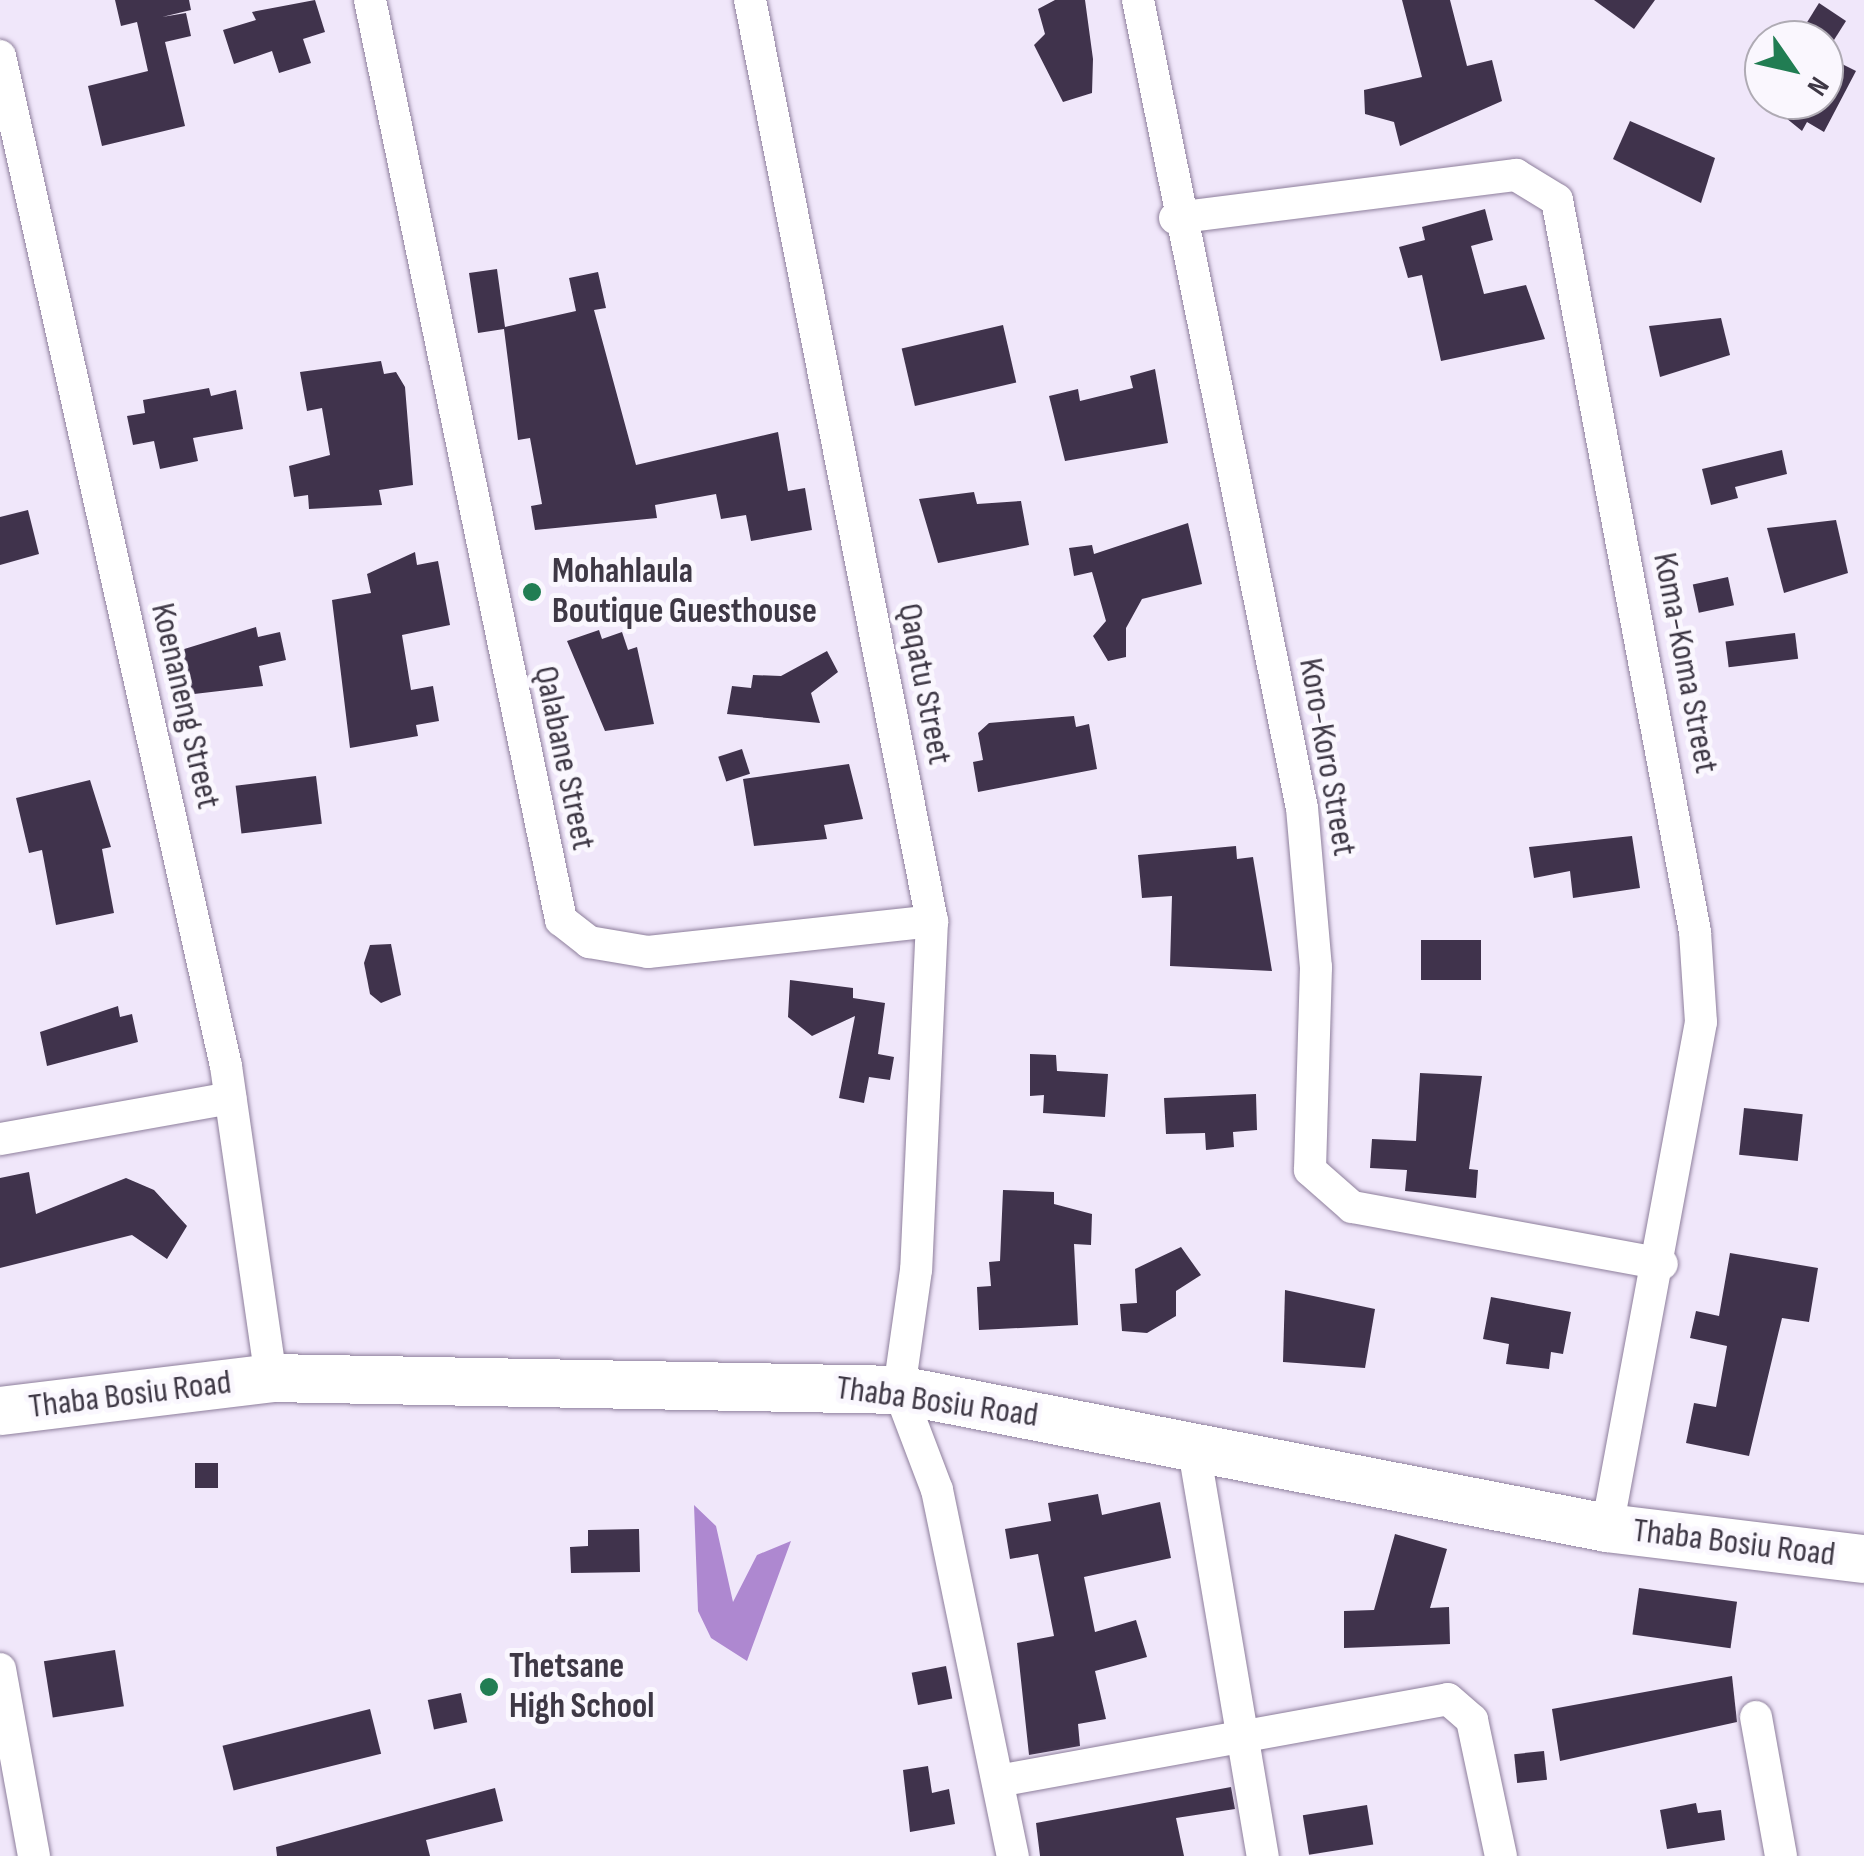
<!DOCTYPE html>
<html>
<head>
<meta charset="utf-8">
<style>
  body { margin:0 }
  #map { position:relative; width:1864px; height:1856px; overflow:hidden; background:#f0e7fa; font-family:"Sofia Sans Condensed",sans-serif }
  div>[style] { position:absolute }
  .water>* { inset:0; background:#ae88d0 }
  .building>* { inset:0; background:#40334c; transform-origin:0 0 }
  .roads { filter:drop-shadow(0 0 2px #8e7f9c) drop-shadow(0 0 2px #8e7f9c) }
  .street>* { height:32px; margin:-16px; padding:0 16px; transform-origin:16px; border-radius:16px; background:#fff }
  .secondary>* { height:48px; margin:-24px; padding:0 24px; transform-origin:24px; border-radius:24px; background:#fff }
  .dots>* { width:28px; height:28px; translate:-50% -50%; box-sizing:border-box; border:5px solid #faf7fe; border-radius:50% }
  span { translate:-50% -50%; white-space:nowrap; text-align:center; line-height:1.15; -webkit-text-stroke:10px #faf7fe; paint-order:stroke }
  .poi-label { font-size:35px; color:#3e3845; font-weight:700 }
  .left { translate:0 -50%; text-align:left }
  .street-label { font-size:35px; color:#3e3845 }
  .north { position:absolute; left:1744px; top:20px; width:100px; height:100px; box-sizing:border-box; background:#faf7fe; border:2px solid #afabb4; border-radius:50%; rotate:124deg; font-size:28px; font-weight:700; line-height:40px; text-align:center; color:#3e3845 }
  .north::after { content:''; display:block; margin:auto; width:35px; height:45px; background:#217d53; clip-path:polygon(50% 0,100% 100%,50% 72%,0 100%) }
</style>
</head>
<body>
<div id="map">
  <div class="water">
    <div style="clip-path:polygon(694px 1505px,716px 1526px,733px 1602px,757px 1555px,791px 1541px,747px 1661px,711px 1638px,698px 1611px)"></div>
  </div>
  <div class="building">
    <div style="clip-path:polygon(115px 0,189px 0,191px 10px,162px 17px,186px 13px,191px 36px,165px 42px,185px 126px,102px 146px,88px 86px,148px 71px,137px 22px,121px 26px)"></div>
    <div style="clip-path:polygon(315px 0,325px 32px,303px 39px,311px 63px,279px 73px,272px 51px,234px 64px,223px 30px,256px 20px,252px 12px)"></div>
    <div style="clip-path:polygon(1055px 0,1085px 0,1093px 59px,1092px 93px,1063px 102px,1034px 45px,1045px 34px,1038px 9px)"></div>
    <div style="clip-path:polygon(1402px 0,1450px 0,1467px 66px,1492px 60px,1502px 101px,1400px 146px,1394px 122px,1365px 114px,1364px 90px,1422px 77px)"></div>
    <div style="clip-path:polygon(1594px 0,1655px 0,1634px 29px)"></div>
    <div style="clip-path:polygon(1819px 3px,1846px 21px,1834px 40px,1796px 40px)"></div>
    <div style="clip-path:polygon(1824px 55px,1856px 71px,1824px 132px,1807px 122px,1802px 131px,1764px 100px,1824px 100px)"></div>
    <div style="clip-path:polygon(1630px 121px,1715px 158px,1701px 203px,1613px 159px)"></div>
    <div style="clip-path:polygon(1485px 209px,1493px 240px,1471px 246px,1484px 294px,1526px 285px,1545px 339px,1441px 361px,1422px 275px,1408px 278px,1399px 247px,1425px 240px,1422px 227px)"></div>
    <div style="clip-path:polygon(497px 269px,505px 327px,576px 311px,569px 278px,598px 272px,606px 308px,594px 310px,636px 465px,778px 432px,788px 491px,805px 488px,812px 530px,751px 541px,746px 515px,721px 519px,716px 494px,655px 505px,657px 518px,535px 530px,531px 506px,542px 504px,530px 438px,518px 440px,504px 329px,478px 333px,469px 273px)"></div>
    <div style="clip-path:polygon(1721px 318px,1730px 355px,1660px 377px,1649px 326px)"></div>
    <div style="left:1003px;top:325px;width:59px;height:104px;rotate:77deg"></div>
    <div style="clip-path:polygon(381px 361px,384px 374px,396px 372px,405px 387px,413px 485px,379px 490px,382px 505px,309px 509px,308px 495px,294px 497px,289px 466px,330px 455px,322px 408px,307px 411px,300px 372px)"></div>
    <div style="clip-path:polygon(1155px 369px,1168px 443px,1065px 461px,1049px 396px,1078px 389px,1080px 401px,1133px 388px,1130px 376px)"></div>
    <div style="clip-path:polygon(209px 388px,211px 396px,236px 390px,243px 429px,193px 438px,198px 461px,160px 469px,154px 441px,133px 445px,127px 416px,145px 413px,143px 400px)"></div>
    <div style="clip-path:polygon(1782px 450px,1787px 474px,1735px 487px,1738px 498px,1711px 505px,1702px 469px)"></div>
    <div style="clip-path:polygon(974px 492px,977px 504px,1021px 501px,1029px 545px,938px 563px,919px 499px)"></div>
    <div style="clip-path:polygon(28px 510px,39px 554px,0 565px,0 517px)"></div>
    <div style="clip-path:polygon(1836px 520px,1848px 573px,1784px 593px,1767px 528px)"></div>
    <div style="clip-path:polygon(1188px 523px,1202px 584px,1142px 599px,1126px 628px,1126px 657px,1108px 661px,1093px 636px,1106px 621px,1092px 572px,1074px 576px,1069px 548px,1092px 545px,1094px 554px)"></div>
    <div style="clip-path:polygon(415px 552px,417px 565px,438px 561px,450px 625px,402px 635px,411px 690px,433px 686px,439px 721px,416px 725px,418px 736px,350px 748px,332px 600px,371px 593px,367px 574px)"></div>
    <div style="left:1728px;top:577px;width:29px;height:36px;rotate:78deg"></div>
    <div style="clip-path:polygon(256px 627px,258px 637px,280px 632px,286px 660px,259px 666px,263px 686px,177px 696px,168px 654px)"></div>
    <div style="clip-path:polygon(599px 630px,602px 639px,622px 632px,628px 650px,637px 647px,654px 724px,605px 731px,567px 641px)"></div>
    <div style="left:1795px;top:633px;width:26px;height:70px;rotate:83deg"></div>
    <div style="clip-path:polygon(827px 651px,838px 672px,811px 693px,820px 723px,727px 714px,732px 686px,751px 688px,753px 675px,781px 676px)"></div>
    <div style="clip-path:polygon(1074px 716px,1076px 727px,1089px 724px,1097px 769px,978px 792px,973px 762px,983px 760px,978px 733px,989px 723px)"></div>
    <div style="left:742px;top:749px;width:26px;height:25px;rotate:72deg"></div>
    <div style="clip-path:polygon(849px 764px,863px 819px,824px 825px,827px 839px,754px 846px,743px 779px)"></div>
    <div style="left:316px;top:776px;width:48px;height:81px;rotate:83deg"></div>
    <div style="clip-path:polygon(90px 780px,111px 847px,102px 849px,114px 913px,56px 925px,42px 850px,29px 853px,16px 798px)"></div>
    <div style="clip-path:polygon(1632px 836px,1640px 888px,1573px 898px,1570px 871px,1534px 878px,1529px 847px)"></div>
    <div style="clip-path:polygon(1236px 846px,1237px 859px,1253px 857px,1272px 971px,1170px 966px,1172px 896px,1142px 898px,1138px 855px)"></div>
    <div style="left:1421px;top:940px;width:60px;height:40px"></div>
    <div style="clip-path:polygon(391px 944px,401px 995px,381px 1003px,370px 994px,364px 963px,370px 945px)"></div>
    <div style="clip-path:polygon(790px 980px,853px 988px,853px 998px,885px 1003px,878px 1054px,894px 1057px,890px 1080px,869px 1077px,864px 1103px,839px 1098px,855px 1016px,812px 1036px,788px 1017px)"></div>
    <div style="clip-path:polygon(118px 1006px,120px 1017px,132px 1014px,138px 1042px,47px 1066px,40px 1032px)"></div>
    <div style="clip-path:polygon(1030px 1054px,1056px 1055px,1057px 1071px,1108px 1074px,1105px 1117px,1043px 1113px,1044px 1095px,1030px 1096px)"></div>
    <div style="clip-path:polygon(1420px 1073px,1482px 1076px,1469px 1169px,1478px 1170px,1476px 1198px,1405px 1191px,1407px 1170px,1370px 1168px,1372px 1139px,1416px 1141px)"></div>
    <div style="clip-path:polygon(1256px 1094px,1257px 1130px,1233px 1132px,1234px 1147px,1206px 1150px,1205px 1133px,1166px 1134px,1164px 1098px)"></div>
    <div style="left:1744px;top:1108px;width:59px;height:47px;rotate:6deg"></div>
    <div style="clip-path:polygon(29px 1172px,36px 1214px,126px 1178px,154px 1190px,187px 1226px,167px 1259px,132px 1235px,0 1268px,0 1178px)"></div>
    <div style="clip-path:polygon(1003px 1190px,1054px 1192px,1054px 1204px,1092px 1214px,1091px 1245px,1074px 1244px,1078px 1325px,979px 1330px,977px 1287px,991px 1286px,989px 1262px,1000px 1261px)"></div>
    <div style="clip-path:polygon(1181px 1247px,1201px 1275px,1176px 1291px,1176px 1316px,1147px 1333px,1122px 1331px,1120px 1304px,1137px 1303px,1135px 1269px)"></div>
    <div style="clip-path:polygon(1730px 1253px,1818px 1268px,1809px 1322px,1782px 1318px,1749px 1456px,1686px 1443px,1694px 1403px,1716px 1407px,1727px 1346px,1690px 1338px,1696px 1311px,1719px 1316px)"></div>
    <div style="clip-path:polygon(1285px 1290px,1375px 1309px,1365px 1368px,1283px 1362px)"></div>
    <div style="clip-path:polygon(1491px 1297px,1571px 1312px,1563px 1354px,1551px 1352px,1549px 1369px,1506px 1364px,1509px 1344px,1483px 1339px)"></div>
    <div style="left:195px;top:1463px;width:23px;height:25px"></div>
    <div style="clip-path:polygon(1098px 1494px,1102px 1515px,1160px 1502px,1171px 1558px,1084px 1577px,1095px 1632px,1136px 1620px,1147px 1657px,1095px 1671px,1106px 1719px,1078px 1724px,1080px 1746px,1029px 1755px,1017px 1643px,1054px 1636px,1038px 1554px,1010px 1559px,1005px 1529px,1051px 1521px,1048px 1503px)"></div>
    <div style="clip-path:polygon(639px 1529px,640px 1572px,571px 1573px,570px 1547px,588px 1546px,588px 1530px)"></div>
    <div style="clip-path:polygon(1395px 1534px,1447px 1549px,1430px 1608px,1449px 1607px,1450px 1644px,1344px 1648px,1344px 1611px,1374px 1610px)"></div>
    <div style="left:1639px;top:1588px;width:99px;height:47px;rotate:8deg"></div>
    <div style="left:115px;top:1650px;width:57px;height:72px;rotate:81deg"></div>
    <div style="left:946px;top:1666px;width:33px;height:35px;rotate:79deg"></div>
    <div style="clip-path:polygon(1732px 1676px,1737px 1722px,1560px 1761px,1552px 1709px)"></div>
    <div style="left:461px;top:1693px;width:30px;height:34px;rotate:78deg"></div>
    <div style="left:370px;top:1709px;width:46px;height:152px;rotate:76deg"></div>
    <div style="left:1544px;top:1751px;width:29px;height:30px;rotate:84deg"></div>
    <div style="clip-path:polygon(928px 1766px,932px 1793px,949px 1789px,955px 1824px,910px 1832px,903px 1770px)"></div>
    <div style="clip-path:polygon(1231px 1787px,1235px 1809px,1176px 1818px,1184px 1856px,1040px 1856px,1036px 1823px)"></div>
    <div style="clip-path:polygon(495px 1788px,503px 1821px,426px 1840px,430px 1856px,277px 1856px,276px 1847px)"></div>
    <div style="clip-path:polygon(1696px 1803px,1698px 1813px,1721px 1810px,1725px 1840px,1667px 1849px,1660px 1810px)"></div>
    <div style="left:1367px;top:1805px;width:40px;height:65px;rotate:81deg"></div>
  </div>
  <div class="roads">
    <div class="street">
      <div style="left:370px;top:0;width:940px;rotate:78.27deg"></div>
      <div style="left:561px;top:920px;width:36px;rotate:38deg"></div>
      <div style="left:589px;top:942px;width:60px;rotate:9.6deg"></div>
      <div style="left:648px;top:952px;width:286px;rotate:-6.2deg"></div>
      <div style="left:750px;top:0;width:939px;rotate:78.82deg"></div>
      <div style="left:932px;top:921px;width:349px;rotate:92.6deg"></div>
      <div style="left:916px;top:1270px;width:121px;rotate:98.1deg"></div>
      <div style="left:899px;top:1390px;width:107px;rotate:69.2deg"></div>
      <div style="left:937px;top:1490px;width:374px;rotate:78.3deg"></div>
      <div style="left:1138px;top:0;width:824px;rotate:78.53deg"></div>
      <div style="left:1302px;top:808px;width:160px;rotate:85deg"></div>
      <div style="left:1316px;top:967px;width:203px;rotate:91.7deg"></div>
      <div style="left:1310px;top:1170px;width:56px;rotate:41.4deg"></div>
      <div style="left:1352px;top:1207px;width:315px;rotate:10.4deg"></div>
      <div style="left:0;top:56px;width:1035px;rotate:77.39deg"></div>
      <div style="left:226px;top:1066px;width:315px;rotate:81.8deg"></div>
      <div style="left:1175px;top:218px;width:344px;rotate:-7.2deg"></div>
      <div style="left:1516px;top:175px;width:48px;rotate:31.4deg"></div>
      <div style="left:1557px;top:200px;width:745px;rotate:79.32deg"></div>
      <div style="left:1695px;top:932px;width:90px;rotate:86.2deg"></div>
      <div style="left:1701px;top:1022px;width:515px;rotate:100.52deg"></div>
      <div style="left:0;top:1139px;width:234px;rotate:-10.1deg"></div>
      <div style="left:1193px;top:1444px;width:418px;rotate:80.4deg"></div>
      <div style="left:0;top:1669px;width:190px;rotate:79.7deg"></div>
      <div style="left:1756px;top:1717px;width:141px;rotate:79.8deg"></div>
      <div style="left:998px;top:1781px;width:457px;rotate:-10.3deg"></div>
      <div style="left:1448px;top:1699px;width:32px;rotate:41deg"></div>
      <div style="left:1472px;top:1720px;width:139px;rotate:78deg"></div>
    </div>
    <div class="secondary">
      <div style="left:0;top:1411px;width:273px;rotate:-6.9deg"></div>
      <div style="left:271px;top:1378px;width:628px;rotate:1.09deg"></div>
      <div style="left:899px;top:1390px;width:721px;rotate:11.03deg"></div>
      <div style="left:1607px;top:1528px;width:259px;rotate:6.9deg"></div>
    </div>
  </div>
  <div class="dots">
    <div style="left:532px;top:592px;background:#217d53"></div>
    <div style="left:489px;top:1687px;background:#217d53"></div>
  </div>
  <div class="poi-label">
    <span class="left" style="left:552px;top:592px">Mohahlaula<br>Boutique Guesthouse</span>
    <span class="left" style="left:509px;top:1687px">Thetsane<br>High School</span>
  </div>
  <div class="street-label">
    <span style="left:1685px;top:663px;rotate:79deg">Koma-Koma Street</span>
    <span style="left:924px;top:684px;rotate:79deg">Qaqatu Street</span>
    <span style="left:185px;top:706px;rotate:77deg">Koenaneng Street</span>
    <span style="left:1327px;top:757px;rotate:80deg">Koro-Koro Street</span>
    <span style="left:564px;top:758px;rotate:78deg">Qalabane Street</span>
    <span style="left:130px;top:1395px;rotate:-7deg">Thaba Bosiu Road</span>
    <span style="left:937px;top:1402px;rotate:8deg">Thaba Bosiu Road</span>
    <span style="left:1734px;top:1543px;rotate:7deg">Thaba Bosiu Road</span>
  </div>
  <div class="north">N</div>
</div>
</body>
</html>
